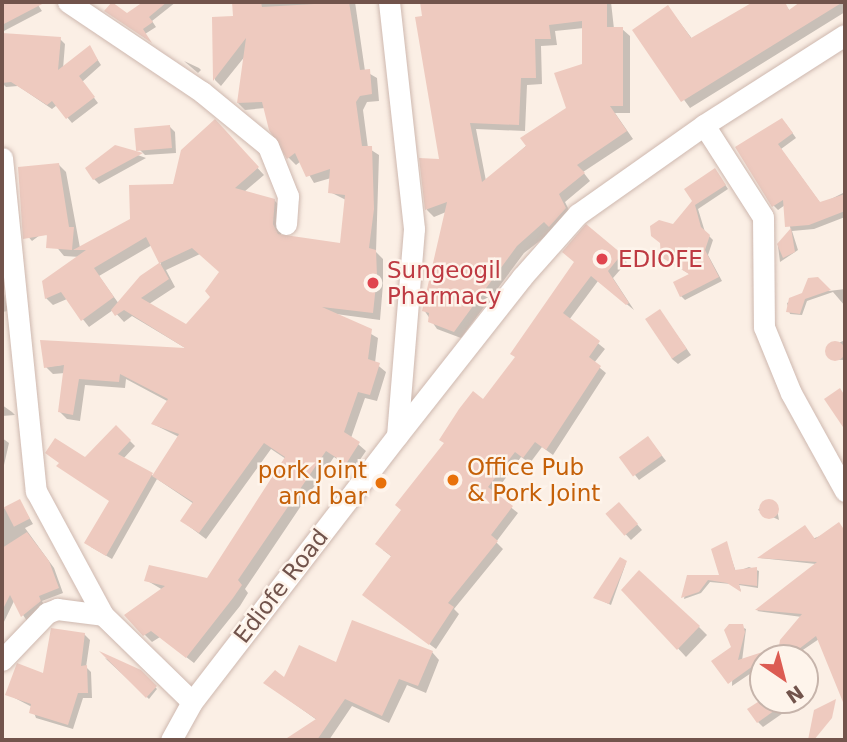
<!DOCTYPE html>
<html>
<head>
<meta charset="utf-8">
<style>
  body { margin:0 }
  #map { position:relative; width:847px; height:742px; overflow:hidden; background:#fbefe5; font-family:"DejaVu Sans",sans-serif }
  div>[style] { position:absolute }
  .shadow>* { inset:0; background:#0003 }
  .building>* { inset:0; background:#eecabf; transform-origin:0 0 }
  .round { border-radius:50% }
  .roads { filter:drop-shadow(0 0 2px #ceb8af) drop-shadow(0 0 2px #ceb8af) }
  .minor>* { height:21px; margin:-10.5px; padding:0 10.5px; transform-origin:10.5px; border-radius:10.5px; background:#fff }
  .dots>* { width:19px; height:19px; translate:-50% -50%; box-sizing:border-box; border:4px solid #fef4eb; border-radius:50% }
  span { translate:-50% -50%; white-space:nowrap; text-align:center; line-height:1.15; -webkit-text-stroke:5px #fef4eb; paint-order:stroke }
  .health-label { font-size:23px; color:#be3a42 }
  .left { translate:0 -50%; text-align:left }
  .food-label { font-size:23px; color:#c56008 }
  .right { translate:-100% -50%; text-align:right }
  .street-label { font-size:23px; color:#72544c }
  .frame { position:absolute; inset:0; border:4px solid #72544c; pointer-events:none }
  .north { position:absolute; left:749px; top:644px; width:70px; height:70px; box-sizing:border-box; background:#fef4eb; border:2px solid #c6b4ab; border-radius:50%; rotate:145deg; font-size:19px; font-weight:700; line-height:28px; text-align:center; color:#72544c }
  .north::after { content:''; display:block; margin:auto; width:24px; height:32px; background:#dc5c53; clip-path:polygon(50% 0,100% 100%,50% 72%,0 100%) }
</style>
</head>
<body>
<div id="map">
  <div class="shadow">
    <div style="clip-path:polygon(4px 2px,36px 2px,42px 11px,2px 32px)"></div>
    <div style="clip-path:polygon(146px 2px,176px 2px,152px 21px,156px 27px,145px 34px,107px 10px,113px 3px,126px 16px)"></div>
    <div style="clip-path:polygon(evenodd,234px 2px,355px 2px,365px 71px,377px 78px,379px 101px,367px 102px,363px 110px,368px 148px,379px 155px,376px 252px,383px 259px,383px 284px,380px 320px,336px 314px,378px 338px,375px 363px,386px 372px,377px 401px,365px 398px,351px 438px,366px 451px,353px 470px,334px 457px,245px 589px,248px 593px,240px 606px,194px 663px,160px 637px,152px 642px,126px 616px,163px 590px,146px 580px,208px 580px,286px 459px,271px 449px,206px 539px,182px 521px,194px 504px,157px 479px,112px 559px,91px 547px,111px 501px,48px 454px,85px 459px,116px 427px,135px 446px,123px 459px,154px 476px,179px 437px,153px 424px,169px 402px,126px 379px,125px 388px,85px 385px,80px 421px,67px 419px,60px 412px,65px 373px,53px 374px,46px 367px,187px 349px,132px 316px,124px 322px,113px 310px,89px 327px,67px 299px,53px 305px,46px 298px,80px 257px,64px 256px,44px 232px,32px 241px,25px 233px,58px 164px,66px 172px,80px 248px,132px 220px,175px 186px,215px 122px,264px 175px,244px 192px,274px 200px,281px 207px,281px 237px,341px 245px,346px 200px,330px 192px,331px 178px,314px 183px,301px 161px,296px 165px,289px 158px,271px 129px,265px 108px,245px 110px,238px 103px,246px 55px,221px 86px,215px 80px,214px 19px,235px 18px,234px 2px,152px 245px,161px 264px,141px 277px,119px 304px,99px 276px,152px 245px,234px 2px,200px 254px,221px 272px,213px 297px,186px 327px,149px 304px,175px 287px,166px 270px,200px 254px)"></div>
    <div style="clip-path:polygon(evenodd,422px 2px,531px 2px,532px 7px,559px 2px,611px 2px,614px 29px,622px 29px,630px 36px,630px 113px,615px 113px,633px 139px,583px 172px,590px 181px,565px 202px,572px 216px,524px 253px,461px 338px,437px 329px,424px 310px,446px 212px,434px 217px,427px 210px,421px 160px,441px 160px,422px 2px,584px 28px,584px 65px,568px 109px,486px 181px,476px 129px,525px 131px,527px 85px,542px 84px,541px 46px,557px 45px,555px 31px,584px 28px)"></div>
    <div style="clip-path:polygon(756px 2px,783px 2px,790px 11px,803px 2px,845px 2px,845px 12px,690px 108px,634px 31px,668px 7px,693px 40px)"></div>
    <div style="clip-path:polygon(2px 34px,60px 39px,65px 44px,63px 69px,90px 48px,101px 65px,82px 82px,98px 103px,72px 123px,57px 105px,52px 109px,18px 86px,6px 87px,2px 83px)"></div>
    <div style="clip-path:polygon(184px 61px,199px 68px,201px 70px,198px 73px)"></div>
    <div style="clip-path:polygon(786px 124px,796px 138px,781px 149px,821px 204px,845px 192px,845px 217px,814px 229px,792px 231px,798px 250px,780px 262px,778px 246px,791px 231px,785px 205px,778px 210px,774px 206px,738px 147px)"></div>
    <div style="clip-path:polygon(170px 127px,175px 132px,176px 153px,145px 155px,140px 150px)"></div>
    <div style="clip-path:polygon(115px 147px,146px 158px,99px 184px,94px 179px)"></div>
    <div style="clip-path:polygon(718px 174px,728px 189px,698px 209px,705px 232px,713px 240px,708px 255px,722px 281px,685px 300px,681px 296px,691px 275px,667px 260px,674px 226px)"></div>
    <div style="clip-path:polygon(586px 227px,627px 262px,613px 278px,634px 310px,598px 281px,569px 320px,605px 349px,594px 363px,606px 373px,553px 455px,542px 447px,530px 463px,521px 457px,494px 494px,518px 513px,496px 542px,503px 549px,454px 609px,459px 614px,436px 649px,370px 600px,392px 557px,383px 550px,516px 358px,576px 263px)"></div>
    <div style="clip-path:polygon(817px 279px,829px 291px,845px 289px,845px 306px,833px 292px,807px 301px,802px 315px,790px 314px,787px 303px,803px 295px)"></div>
    <div style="clip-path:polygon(2px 285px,8px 311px,2px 312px)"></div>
    <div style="clip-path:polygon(660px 311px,691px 355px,678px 364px,672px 359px)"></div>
    <div style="clip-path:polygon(845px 340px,843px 360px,831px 359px,828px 348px)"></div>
    <div style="clip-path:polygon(2px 405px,12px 412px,15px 415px,2px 416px)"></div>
    <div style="clip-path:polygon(2px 438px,9px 443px,4px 465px,2px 465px)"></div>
    <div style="clip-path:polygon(653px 444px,666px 461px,639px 480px,621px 457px)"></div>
    <div style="clip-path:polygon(20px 502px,33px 524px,25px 528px,54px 568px,63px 593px,42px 601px,45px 607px,27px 621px,14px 601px,2px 626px,2px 504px,5px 509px)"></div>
    <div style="clip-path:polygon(765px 502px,776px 504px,779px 520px,758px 510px)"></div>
    <div style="clip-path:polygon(624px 509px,642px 530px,631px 540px,607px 514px)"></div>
    <div style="clip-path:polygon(842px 528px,845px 585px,837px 591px,845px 601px,845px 633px,833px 631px,845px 661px,843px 696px,819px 639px,794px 656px,763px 658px,763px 669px,760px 667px,732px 686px,733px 647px,726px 631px,735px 624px,746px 629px,742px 661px,780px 649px,802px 617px,757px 611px,816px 564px,760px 558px)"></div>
    <div style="clip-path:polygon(726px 543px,736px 572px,749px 567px,759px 571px,758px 588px,739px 585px,741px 591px,731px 584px,710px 582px,701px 593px,684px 599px,688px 577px,722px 577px)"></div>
    <div style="clip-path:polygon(626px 563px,611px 605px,598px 599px)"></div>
    <div style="clip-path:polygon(624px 590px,699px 627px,707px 635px,686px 657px)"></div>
    <div style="clip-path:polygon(84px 634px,90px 640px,86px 667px,91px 672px,92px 698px,83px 698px,73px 729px,36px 718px,32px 707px,7px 694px,45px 675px)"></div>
    <div style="clip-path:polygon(432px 652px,439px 660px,426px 693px,407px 685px,389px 723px,352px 706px,329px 740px,287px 740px,317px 720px,265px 683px,337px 664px)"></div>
    <div style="clip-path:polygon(105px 658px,140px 672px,157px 689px,149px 699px)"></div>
    <div style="clip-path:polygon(764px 700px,778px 700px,786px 711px,763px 727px,758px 722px)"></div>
  </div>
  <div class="building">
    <div style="clip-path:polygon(2px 2px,46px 2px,2px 25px)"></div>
    <div style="clip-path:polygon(112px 2px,127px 13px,143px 2px,167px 2px,149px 17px,153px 22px,143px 29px,152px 43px,104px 11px)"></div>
    <div style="clip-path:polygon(evenodd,232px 2px,261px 2px,262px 7px,349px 2px,360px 70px,370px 69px,372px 94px,360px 96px,356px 102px,362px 146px,372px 146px,374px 209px,369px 248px,376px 250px,377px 276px,373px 313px,322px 307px,372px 329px,368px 359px,380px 363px,370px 395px,358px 392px,344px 432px,360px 442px,346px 464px,326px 451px,238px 580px,242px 585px,233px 598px,186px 658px,151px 631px,143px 636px,124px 615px,165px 586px,144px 581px,149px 565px,207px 578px,285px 457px,264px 443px,199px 533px,180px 521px,193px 502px,152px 476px,179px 434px,151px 424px,168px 399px,120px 374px,119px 382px,79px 379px,73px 415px,58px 412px,64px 365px,44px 368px,40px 340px,185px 348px,124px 310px,115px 316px,111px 310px,140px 276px,159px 263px,146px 237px,94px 268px,114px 297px,81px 321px,61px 292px,45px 299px,42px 281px,86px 250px,73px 250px,130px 219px,129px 185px,173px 184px,181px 150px,215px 119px,259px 167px,235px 188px,275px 199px,273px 224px,278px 234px,340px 243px,345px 195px,328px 193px,330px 169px,306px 177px,295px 153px,287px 159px,269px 130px,262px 102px,237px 103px,246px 38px,213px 81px,212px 17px,233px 16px,232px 2px,192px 248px,219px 272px,205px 291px,210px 297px,186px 324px,141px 298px,169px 279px,160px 263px,192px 248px)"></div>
    <div style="clip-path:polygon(evenodd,420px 2px,607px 2px,607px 27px,623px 27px,623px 106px,610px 106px,627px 131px,577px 165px,585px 173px,559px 194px,566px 208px,549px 227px,544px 222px,517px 246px,454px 332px,428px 322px,429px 313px,422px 311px,447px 202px,425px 210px,419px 158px,439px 159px,415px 17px,422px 16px,420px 2px,582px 21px,582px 64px,554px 73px,566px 108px,520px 138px,526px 146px,482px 182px,470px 123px,519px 125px,521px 78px,536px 78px,535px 39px,551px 39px,549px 25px,582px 21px)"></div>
    <div style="clip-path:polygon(753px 2px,785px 2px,789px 10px,800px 2px,843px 2px,681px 102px,632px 30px,668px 5px,691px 38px)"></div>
    <div style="clip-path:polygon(2px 33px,61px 37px,58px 70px,90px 45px,98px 60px,79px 76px,95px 97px,66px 119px,52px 101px,47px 105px,11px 82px,2px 83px)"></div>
    <div style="clip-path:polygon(782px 118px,793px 133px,778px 144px,820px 202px,845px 194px,845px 211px,809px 225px,785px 227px,783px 200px,772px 207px,735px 147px)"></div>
    <div style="left:170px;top:125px;width:23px;height:36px;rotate:85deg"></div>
    <div style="clip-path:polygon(115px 145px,143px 153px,93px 180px,85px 168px)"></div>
    <div style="clip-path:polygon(59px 163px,69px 227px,74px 227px,72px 250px,46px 248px,47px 235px,23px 239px,18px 167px)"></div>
    <div style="clip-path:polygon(715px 168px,726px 185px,695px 205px,701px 227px,710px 235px,705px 250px,719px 277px,680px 297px,673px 282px,689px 274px,661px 257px,660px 243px,651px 236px,650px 226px,659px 220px,673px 224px,692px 201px,684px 189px)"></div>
    <div style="clip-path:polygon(586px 224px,622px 254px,608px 271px,629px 303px,626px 305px,591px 276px,563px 313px,600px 341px,589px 357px,601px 366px,546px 450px,535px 442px,523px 458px,515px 452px,488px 487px,513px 506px,491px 535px,498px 541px,448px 603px,454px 607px,429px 645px,362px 595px,391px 556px,375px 544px,401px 510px,395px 505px,444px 443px,439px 440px,459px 409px,473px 391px,483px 399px,515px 357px,510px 354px,574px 262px,562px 252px)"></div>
    <div style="clip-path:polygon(791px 228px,795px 252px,783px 258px,777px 244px)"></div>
    <div style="clip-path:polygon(818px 277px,831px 290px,805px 299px,800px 314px,786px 312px,789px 298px,802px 293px,808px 278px)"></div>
    <div style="left:660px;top:309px;width:48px;height:18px;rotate:56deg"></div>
    <div class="round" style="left:825px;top:341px;width:20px;height:20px"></div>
    <div style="clip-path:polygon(840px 388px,845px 396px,845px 430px,824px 399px)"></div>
    <div style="clip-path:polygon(116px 425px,131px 440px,118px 454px,153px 473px,106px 556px,84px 543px,109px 501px,56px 466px,59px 463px,45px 453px,55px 438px,85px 457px)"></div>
    <div style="left:648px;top:436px;width:24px;height:36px;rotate:54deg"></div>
    <div class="round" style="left:759px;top:499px;width:20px;height:20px"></div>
    <div style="left:20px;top:499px;width:22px;height:18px;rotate:63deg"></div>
    <div style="left:619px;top:502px;width:29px;height:18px;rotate:49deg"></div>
    <div style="clip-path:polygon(839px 522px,845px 531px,845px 707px,816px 636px,795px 652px,777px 658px,780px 640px,802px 614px,755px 610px,817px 562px,757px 558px,805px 525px,815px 539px)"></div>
    <div style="clip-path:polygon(27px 532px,49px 561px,59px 588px,39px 596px,41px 601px,21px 617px,10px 595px,2px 611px,2px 548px)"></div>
    <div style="clip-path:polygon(727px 541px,735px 570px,757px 567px,757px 586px,739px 584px,741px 592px,727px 583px,708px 580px,699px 592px,681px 598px,687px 575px,719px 575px,711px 549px)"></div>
    <div style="clip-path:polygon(620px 557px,627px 561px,609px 604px,593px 598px)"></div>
    <div style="clip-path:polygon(639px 570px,700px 626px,677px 650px,621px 590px)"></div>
    <div style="clip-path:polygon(352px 620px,433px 651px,418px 686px,399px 679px,382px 716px,345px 699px,317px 740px,284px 740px,316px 719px,263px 683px,275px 670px,284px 677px,299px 645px,336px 662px)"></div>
    <div style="clip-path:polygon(729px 624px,743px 624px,745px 632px,738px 660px,769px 650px,771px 653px,728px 684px,711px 661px,731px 647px,724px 630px)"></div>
    <div style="clip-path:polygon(51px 628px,85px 633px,81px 666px,87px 665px,88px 693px,78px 693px,68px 725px,29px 713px,31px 704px,5px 695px,17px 663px,43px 673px)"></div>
    <div style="clip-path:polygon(99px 651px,141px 670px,157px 686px,146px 698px)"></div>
    <div style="clip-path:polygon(836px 699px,832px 718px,814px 740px,808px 740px,814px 710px)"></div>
    <div style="clip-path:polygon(761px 700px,789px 700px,757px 723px,747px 709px)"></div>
  </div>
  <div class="roads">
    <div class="minor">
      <div style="left:68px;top:2px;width:161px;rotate:33.9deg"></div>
      <div style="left:202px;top:92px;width:85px;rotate:39.3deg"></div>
      <div style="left:268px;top:146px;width:54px;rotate:68.2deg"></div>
      <div style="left:288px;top:196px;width:28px;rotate:94deg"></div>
      <div style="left:389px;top:2px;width:228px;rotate:83.7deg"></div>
      <div style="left:414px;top:229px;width:207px;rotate:94.7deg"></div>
      <div style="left:704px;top:125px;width:109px;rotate:57.3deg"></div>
      <div style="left:763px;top:217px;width:110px;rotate:89.5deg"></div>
      <div style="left:764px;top:327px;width:71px;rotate:67.8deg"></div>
      <div style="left:791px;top:393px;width:112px;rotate:61.1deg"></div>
      <div style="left:2px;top:158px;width:335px;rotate:84.2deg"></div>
      <div style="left:36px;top:491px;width:141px;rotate:61.6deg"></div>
      <div style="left:103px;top:615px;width:124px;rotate:44.3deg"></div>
      <div style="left:2px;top:660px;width:65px;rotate:-46.2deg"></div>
      <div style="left:47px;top:613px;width:11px;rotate:-22deg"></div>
      <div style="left:57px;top:609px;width:46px;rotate:7.4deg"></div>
      <div style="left:171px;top:740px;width:43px;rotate:-61.1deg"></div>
      <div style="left:192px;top:702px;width:336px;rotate:-52.4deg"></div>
      <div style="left:397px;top:436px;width:202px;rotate:-51.8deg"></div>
      <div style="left:522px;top:277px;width:84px;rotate:-48.4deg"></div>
      <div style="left:578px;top:214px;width:154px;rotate:-35.2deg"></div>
      <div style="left:704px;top:125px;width:167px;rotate:-32.6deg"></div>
    </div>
  </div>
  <div class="dots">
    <div style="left:602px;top:259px;background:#e0444e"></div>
    <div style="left:373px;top:283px;background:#e0444e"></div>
    <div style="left:453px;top:480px;background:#e8710a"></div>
    <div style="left:381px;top:483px;background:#e8710a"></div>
  </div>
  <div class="health-label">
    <span class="left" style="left:618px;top:259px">EDIOFE</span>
    <span class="left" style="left:387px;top:283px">Sungeogil<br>Pharmacy</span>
  </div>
  <div class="food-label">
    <span class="left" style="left:467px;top:480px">Office Pub<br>&amp; Pork Joint</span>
    <span class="right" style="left:367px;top:483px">pork joint<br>and bar</span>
  </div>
  <div class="street-label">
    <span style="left:281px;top:586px;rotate:-52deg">Ediofe Road</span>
  </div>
  <div class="frame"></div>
  <div class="north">N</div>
</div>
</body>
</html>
